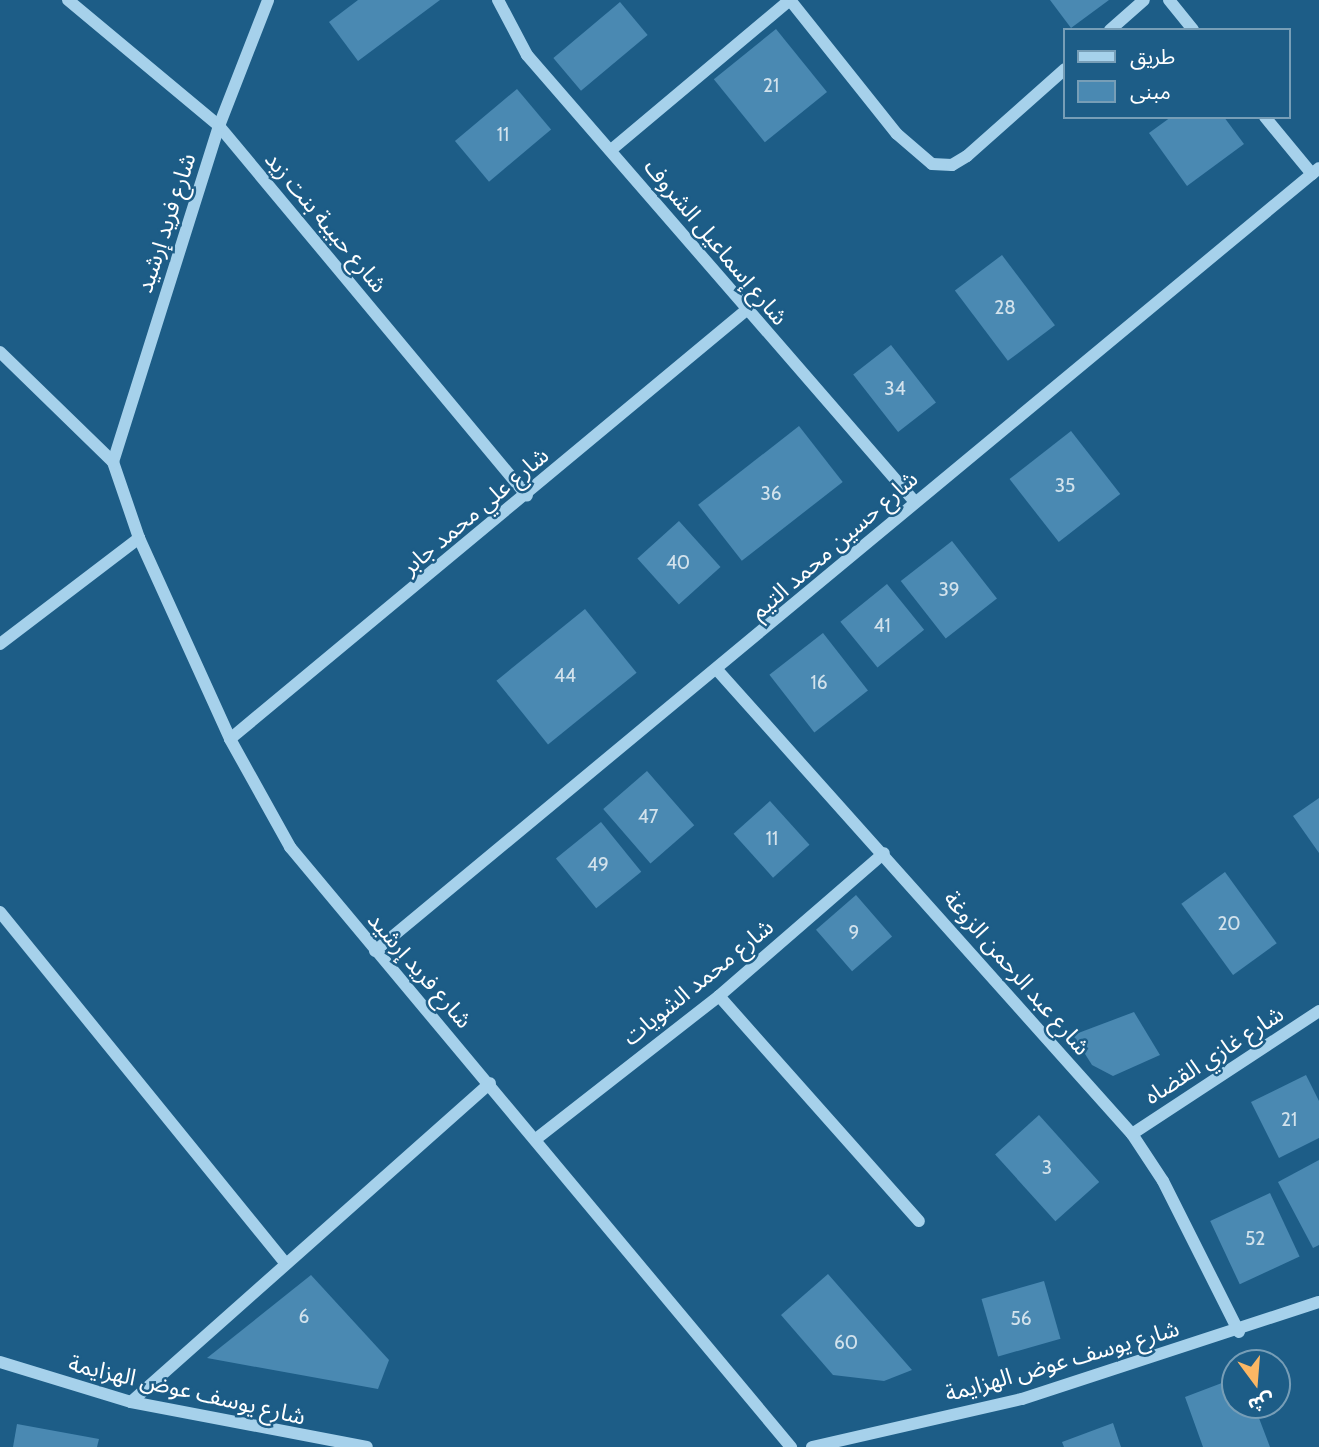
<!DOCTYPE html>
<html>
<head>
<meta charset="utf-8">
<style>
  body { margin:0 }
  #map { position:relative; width:1319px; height:1447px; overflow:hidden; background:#1d5d87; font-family:Cabin,"Noto Sans Arabic",sans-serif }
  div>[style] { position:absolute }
  .building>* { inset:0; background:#4a89b2; transform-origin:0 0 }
  .minor>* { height:12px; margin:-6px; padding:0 6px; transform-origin:6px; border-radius:6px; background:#a6d1eb }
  span { translate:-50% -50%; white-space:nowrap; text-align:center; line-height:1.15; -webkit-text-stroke:5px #1d5d87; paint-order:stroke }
  .number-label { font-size:19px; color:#d2e2ec }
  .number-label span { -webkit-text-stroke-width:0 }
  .street-label { font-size:23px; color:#fff }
  .legend { position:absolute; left:1063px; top:28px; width:228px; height:91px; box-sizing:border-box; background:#1d5d87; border:2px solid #779eb7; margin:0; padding:9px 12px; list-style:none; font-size:21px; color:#fff }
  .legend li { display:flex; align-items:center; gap:14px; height:35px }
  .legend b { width:35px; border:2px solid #779eb7 }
  .north { position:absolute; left:1221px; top:1349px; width:70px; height:70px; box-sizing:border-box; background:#1d5d87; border:2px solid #779eb7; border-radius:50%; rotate:164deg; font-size:19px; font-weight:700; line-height:28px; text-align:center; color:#fff }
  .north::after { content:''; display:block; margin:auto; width:24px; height:32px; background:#fbb764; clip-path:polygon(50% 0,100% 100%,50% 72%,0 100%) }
</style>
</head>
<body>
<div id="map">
  <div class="building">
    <div style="clip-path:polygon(358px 0,440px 0,358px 61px,329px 22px)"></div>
    <div style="clip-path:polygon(1050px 0,1109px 0,1071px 28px)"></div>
    <div style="left:620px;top:2px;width:43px;height:87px;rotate:50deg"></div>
    <div style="left:776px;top:29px;width:81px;height:80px;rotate:51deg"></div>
    <div style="left:517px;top:89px;width:53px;height:81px;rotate:50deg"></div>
    <div style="clip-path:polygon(1171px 117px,1224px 117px,1244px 144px,1187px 186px,1149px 133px)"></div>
    <div style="left:1002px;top:255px;width:88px;height:59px;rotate:53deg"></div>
    <div style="left:891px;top:345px;width:73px;height:48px;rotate:52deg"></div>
    <div style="left:799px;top:426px;width:71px;height:128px;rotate:52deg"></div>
    <div style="left:1071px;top:431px;width:80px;height:78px;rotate:52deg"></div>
    <div style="left:679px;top:521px;width:62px;height:56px;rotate:48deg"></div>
    <div style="left:952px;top:541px;width:73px;height:65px;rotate:52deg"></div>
    <div style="left:887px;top:584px;width:59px;height:60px;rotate:51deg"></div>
    <div style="left:585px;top:609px;width:82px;height:114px;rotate:51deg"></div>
    <div style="left:823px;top:633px;width:73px;height:68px;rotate:52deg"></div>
    <div style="left:647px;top:771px;width:72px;height:58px;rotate:49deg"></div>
    <div style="clip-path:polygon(1319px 798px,1319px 853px,1293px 816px)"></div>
    <div style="left:770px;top:801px;width:59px;height:49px;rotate:48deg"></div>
    <div style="left:601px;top:822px;width:64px;height:58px;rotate:51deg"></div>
    <div style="left:1225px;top:872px;width:88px;height:54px;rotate:54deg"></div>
    <div style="left:856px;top:895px;width:55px;height:53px;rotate:49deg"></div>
    <div style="clip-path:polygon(1134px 1012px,1160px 1055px,1113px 1076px,1092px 1065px,1073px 1035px)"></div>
    <div style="clip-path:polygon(1306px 1075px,1319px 1101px,1319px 1138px,1279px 1158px,1251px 1102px)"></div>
    <div style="left:1039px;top:1115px;width:90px;height:59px;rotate:48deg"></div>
    <div style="clip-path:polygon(1319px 1160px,1319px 1245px,1313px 1248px,1278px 1182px)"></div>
    <div style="left:1270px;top:1193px;width:70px;height:66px;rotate:65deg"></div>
    <div style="clip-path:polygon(828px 1274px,912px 1370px,884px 1381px,833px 1375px,781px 1315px)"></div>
    <div style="clip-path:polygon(311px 1275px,389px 1360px,378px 1389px,207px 1358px)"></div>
    <div style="left:1044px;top:1281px;width:60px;height:65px;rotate:74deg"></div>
    <div style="clip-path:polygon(1235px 1378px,1235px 1405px,1254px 1405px,1270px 1447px,1203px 1447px,1185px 1397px)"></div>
    <div style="clip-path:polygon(1113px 1423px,1121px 1447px,1064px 1447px,1062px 1442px)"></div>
    <div style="clip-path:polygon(17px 1424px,99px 1439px,97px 1447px,13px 1447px)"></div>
  </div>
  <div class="minor">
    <div style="left:68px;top:0;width:197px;rotate:39.8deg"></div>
    <div style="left:219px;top:126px;width:481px;rotate:50.2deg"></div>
    <div style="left:498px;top:0;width:62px;rotate:62.2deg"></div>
    <div style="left:527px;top:55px;width:592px;rotate:49.04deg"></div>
    <div style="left:790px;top:0;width:171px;rotate:51.4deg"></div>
    <div style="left:897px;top:134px;width:46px;rotate:40.6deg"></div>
    <div style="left:932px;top:164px;width:20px;rotate:3deg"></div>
    <div style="left:952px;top:165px;width:17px;rotate:-31deg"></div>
    <div style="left:967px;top:156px;width:131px;rotate:-41.6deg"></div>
    <div style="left:1169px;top:0;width:38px;rotate:51deg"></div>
    <div style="left:1110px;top:30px;width:45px;rotate:-41.4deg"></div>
    <div style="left:1265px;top:117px;width:74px;rotate:50.5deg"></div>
    <div style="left:611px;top:150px;width:234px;rotate:-40deg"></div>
    <div style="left:0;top:352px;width:158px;rotate:44.2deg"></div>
    <div style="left:113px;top:462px;width:80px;rotate:71.1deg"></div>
    <div style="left:139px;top:538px;width:221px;rotate:65.6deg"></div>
    <div style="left:230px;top:739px;width:124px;rotate:60.9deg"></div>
    <div style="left:290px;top:847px;width:782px;rotate:50.14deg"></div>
    <div style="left:113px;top:462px;width:352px;rotate:-72.5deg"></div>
    <div style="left:219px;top:126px;width:135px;rotate:-68.7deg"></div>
    <div style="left:0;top:644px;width:175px;rotate:-37.3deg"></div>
    <div style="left:719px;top:672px;width:620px;rotate:48.21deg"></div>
    <div style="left:1132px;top:1134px;width:56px;rotate:56.6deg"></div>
    <div style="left:1163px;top:1181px;width:169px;rotate:63.3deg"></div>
    <div style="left:230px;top:739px;width:668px;rotate:-39.72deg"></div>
    <div style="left:0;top:912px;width:451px;rotate:50.9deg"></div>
    <div style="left:375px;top:951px;width:1226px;rotate:-39.67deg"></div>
    <div style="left:719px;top:996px;width:301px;rotate:48.4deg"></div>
    <div style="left:1132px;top:1134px;width:224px;rotate:-33.3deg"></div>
    <div style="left:536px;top:1139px;width:232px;rotate:-38deg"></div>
    <div style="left:719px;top:996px;width:218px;rotate:-40.9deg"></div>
    <div style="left:0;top:1362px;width:137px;rotate:17deg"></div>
    <div style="left:131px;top:1402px;width:240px;rotate:10.8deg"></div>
    <div style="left:131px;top:1402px;width:480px;rotate:-41.6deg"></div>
    <div style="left:812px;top:1447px;width:215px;rotate:-12.9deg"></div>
    <div style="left:1022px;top:1399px;width:312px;rotate:-18.1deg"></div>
  </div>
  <div class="number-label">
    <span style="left:771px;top:86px">21</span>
    <span style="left:503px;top:135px">11</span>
    <span style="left:1005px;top:308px">28</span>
    <span style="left:895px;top:389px">34</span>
    <span style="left:1065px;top:486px">35</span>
    <span style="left:771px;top:494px">36</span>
    <span style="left:678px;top:563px">40</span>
    <span style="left:949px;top:590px">39</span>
    <span style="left:882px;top:626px">41</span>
    <span style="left:565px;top:676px">44</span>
    <span style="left:819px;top:683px">16</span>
    <span style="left:648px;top:817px">47</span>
    <span style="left:772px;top:839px">11</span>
    <span style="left:598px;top:865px">49</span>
    <span style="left:1229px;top:924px">20</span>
    <span style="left:854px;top:933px">9</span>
    <span style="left:1289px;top:1120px">21</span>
    <span style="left:1047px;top:1168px">3</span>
    <span style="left:1255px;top:1239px">52</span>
    <span style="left:304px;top:1317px">6</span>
    <span style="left:1021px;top:1319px">56</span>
    <span style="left:846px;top:1343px">60</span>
  </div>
  <div class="street-label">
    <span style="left:326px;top:222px;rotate:50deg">شارع حبيبة بنت زيد</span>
    <span style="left:166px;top:223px;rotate:-72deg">شارع فريد إرشيد</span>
    <span style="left:716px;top:242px;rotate:50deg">شارع إسماعيل الشروف</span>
    <span style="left:475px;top:511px;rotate:-40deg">شارع علي محمد جابر</span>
    <span style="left:834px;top:545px;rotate:-41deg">شارع حسين محمد التيم</span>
    <span style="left:420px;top:970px;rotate:49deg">شارع فريد إرشيد</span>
    <span style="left:1017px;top:973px;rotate:49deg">شارع عبد الرحمن الزوغة</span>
    <span style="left:698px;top:982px;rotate:-39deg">شارع محمد الشويات</span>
    <span style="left:1214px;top:1055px;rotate:-33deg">شارع غازي القضاه</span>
    <span style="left:1062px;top:1361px;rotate:-16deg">شارع يوسف عوض الهزايمة</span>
    <span style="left:187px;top:1390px;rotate:13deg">شارع يوسف عوض الهزايمة</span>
  </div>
  <ul class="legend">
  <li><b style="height:9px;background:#a6d1eb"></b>طريق</li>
  <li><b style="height:19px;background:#4a89b2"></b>مبنى</li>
  </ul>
  <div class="north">ش</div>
</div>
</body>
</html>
